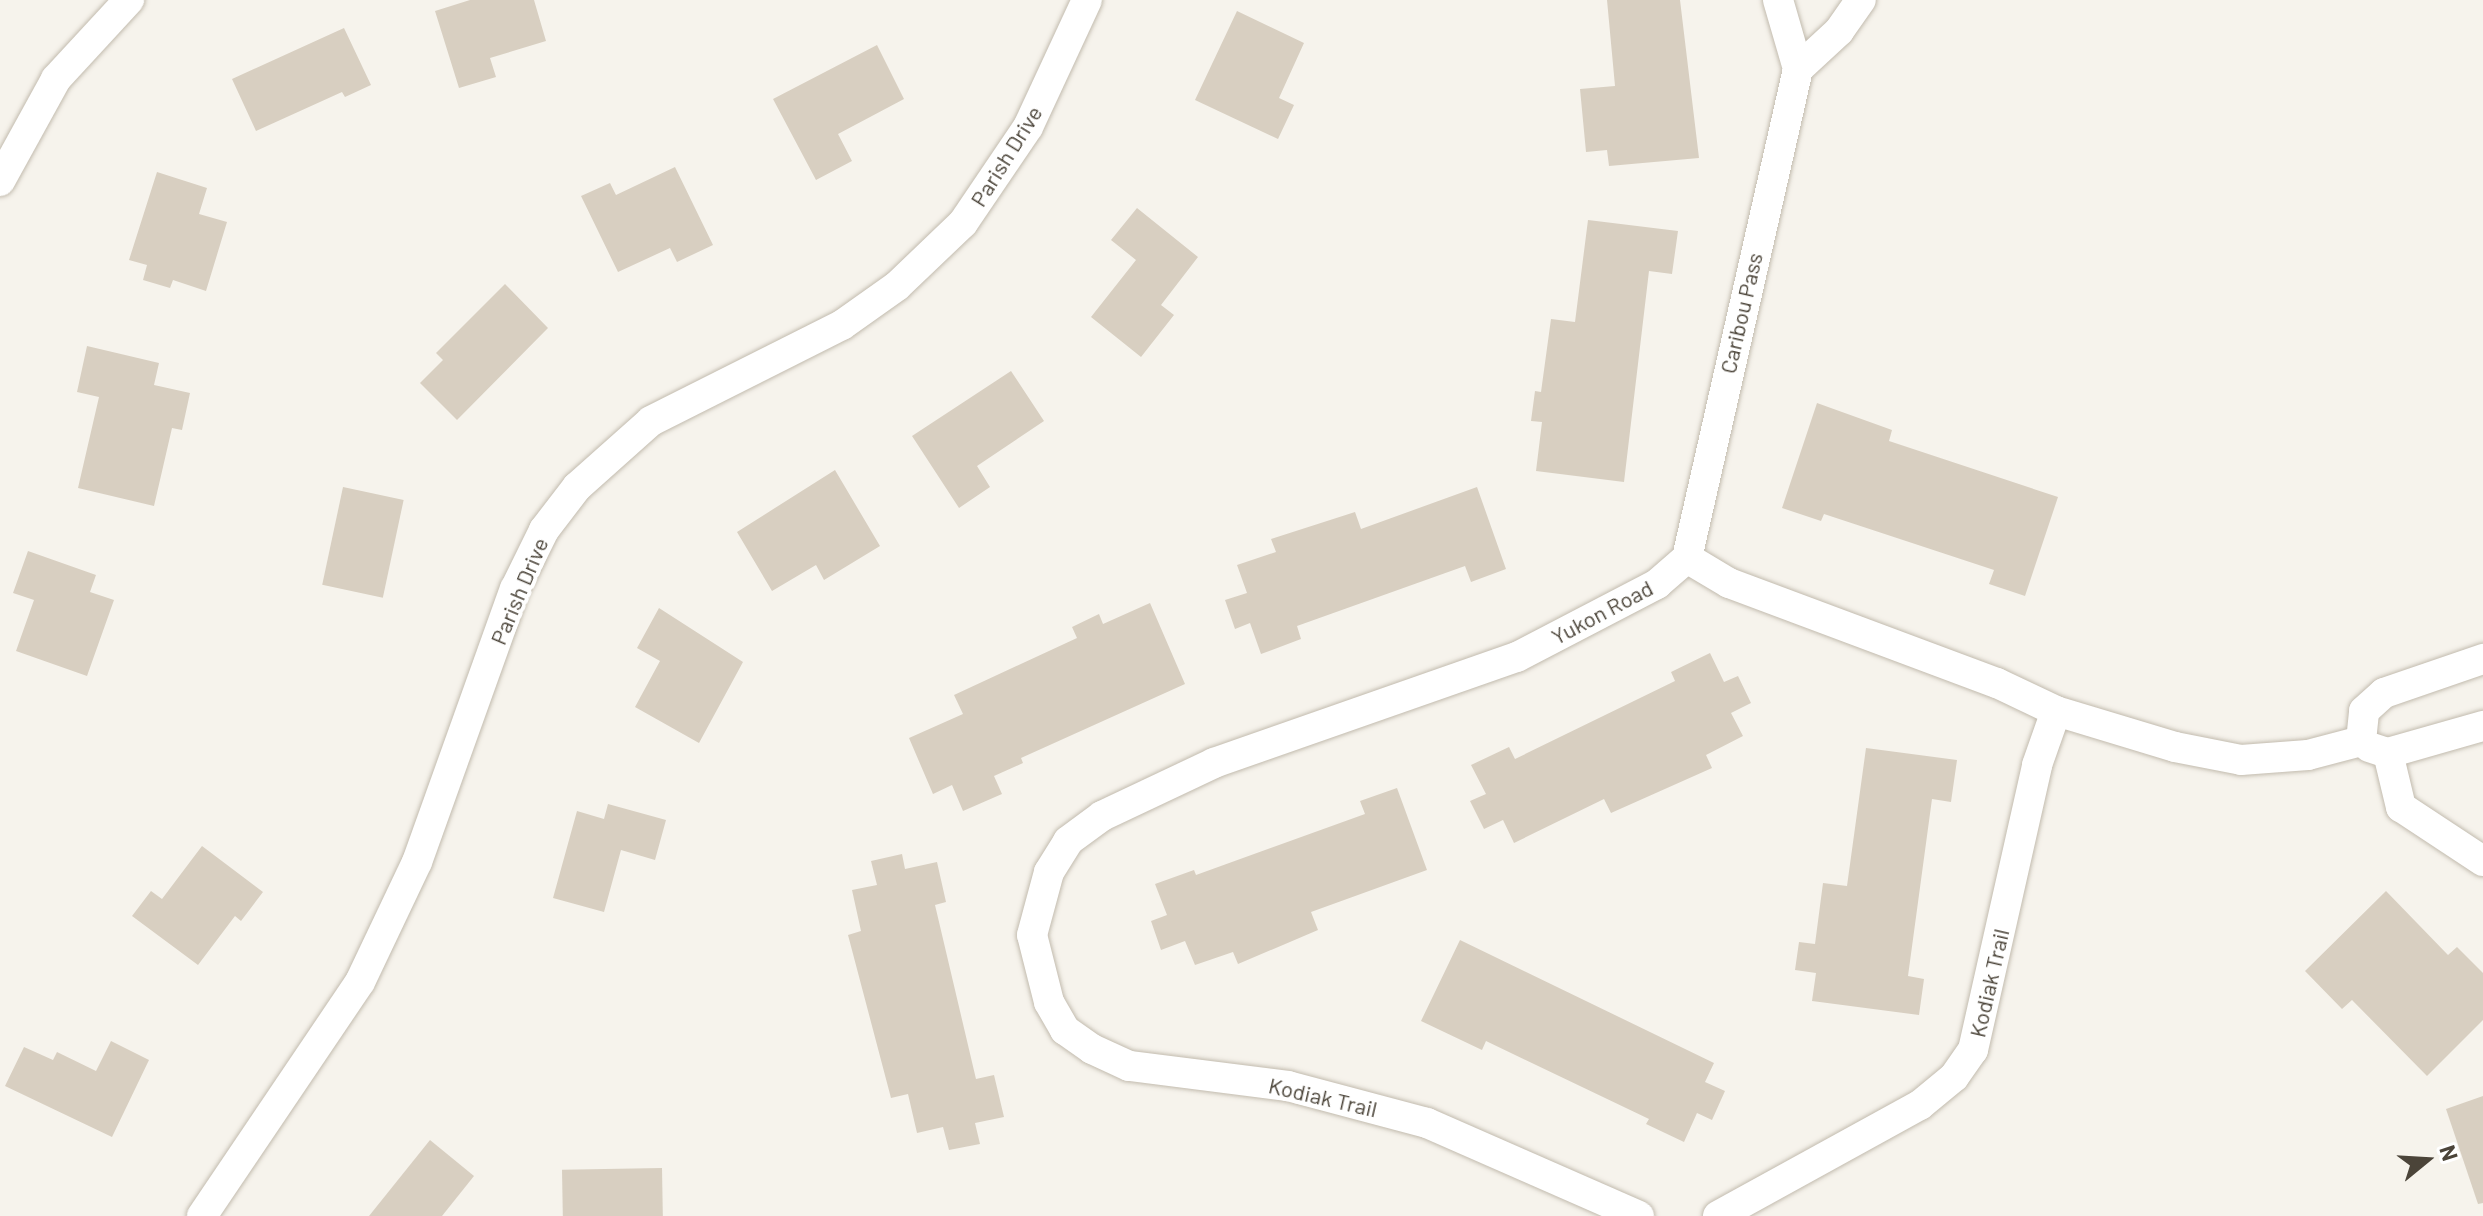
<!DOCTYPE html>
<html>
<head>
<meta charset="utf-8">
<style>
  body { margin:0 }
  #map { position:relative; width:2483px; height:1216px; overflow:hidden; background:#f6f3ec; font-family:Barlow,sans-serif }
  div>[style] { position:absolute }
  .building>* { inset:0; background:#d8cfc1; transform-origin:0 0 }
  .roads { filter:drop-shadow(0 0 2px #c2bbae) drop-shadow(0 0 2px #c2bbae) }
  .minor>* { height:30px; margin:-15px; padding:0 15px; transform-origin:15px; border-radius:15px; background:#fff }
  span { translate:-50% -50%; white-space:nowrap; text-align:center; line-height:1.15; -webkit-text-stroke:8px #fff; paint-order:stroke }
  .street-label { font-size:22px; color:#4b4439 }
  .north { position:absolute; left:2387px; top:1120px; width:80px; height:80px; -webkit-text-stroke:6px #fff; paint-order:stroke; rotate:72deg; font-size:22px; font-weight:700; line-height:32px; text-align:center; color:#4b4439 }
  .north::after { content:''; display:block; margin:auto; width:28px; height:36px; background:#4b4439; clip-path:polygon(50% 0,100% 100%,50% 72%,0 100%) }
</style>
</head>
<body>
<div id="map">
  <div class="building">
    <div style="clip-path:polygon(470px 0,534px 0,546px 41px,490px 58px,496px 77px,459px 88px,435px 11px)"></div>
    <div style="clip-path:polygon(1607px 0,1680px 0,1699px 158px,1609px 166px,1607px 150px,1586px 152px,1580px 89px,1615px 86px)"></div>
    <div style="clip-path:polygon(1237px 11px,1304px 43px,1279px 98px,1294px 105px,1278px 139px,1195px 100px)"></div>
    <div style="clip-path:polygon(344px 28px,371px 85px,345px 97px,342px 92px,256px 131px,232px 79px)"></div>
    <div style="clip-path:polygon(877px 45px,904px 99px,838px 134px,852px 161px,816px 180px,773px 99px)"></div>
    <div style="clip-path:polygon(675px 167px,713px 245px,677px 262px,670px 248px,618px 272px,581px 196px,610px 183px,616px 195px)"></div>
    <div style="clip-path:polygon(157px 172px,207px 188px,199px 214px,227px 222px,206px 291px,173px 280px,170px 288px,143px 280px,147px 265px,129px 260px)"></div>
    <div style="clip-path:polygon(1137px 208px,1198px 257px,1161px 305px,1174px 315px,1141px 357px,1091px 317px,1136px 260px,1111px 240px)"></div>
    <div style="clip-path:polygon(1588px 220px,1678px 231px,1672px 274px,1649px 271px,1624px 482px,1536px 471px,1542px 422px,1531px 421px,1535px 391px,1541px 392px,1551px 319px,1575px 322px)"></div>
    <div style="clip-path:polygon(505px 284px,548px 328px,457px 420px,420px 383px,443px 360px,436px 353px)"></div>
    <div style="clip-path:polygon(87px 346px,159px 363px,154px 385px,190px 393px,182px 430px,172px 428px,154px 506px,78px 488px,99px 397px,77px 392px)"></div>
    <div style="clip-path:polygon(1011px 371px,1044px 421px,977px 466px,990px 487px,959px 508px,912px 436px)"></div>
    <div style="clip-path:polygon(1817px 403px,1892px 430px,1889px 441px,2058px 497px,2025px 596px,1989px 584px,1994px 570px,1824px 514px,1821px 521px,1782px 508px)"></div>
    <div style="clip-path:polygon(835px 470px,880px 546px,824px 580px,816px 565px,772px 591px,737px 532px)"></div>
    <div style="left:343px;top:487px;width:62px;height:100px;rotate:12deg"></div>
    <div style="clip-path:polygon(1477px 487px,1506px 569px,1471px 582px,1465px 566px,1297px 626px,1301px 639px,1261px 654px,1250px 623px,1235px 629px,1225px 600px,1247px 593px,1237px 565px,1276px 552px,1271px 539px,1355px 512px,1361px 529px)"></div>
    <div style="clip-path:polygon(28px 551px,96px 575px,90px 592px,114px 600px,87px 676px,16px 651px,34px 600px,13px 593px)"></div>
    <div style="clip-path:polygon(1150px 603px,1185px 684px,1021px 758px,1023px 763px,994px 776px,1002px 794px,963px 811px,952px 785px,933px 794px,909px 738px,963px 714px,954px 695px,1077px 638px,1072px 627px,1099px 614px,1103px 624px)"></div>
    <div style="clip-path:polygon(659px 608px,743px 662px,699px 743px,635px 707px,660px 661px,637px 648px)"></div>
    <div style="clip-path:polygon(1710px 653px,1724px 682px,1738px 676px,1751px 703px,1731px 713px,1743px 736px,1706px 755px,1712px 768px,1611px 813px,1604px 799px,1514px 843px,1503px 820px,1484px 829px,1470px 801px,1486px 794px,1471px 765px,1509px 747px,1515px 759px,1675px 681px,1671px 672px)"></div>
    <div style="clip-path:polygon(1866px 748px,1957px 760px,1951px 802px,1932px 799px,1908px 976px,1924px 979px,1919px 1015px,1812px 1001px,1816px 973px,1795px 970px,1799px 942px,1815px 944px,1823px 883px,1847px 886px)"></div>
    <div style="clip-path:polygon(1397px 788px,1427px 870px,1311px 912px,1318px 930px,1238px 964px,1233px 952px,1195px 965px,1185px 941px,1161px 950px,1151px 921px,1167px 915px,1155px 884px,1194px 870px,1196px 875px,1365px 814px,1360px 801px)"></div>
    <div style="clip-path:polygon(608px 804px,666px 820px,655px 860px,621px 850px,604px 912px,553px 898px,577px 811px,604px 819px)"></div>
    <div style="clip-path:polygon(202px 846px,263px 892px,241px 921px,235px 916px,198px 965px,132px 916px,151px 891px,162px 899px)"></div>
    <div style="clip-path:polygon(902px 854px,905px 869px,937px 862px,946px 902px,935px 905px,976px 1079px,994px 1075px,1004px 1117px,975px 1123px,980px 1144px,949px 1150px,943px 1127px,917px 1133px,908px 1094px,891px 1098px,848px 935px,861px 931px,852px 890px,877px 885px,871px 861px)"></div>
    <div style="clip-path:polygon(2386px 891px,2448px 955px,2457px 947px,2483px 973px,2483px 1020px,2427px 1076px,2352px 1000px,2342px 1009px,2305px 971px)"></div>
    <div style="clip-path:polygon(1460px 940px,1714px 1063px,1705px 1082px,1725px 1091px,1712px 1120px,1697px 1113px,1684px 1142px,1646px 1124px,1649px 1119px,1486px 1041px,1482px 1050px,1421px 1021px)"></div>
    <div style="clip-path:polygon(111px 1041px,149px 1060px,112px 1137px,5px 1086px,24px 1047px,53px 1060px,57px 1052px,96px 1071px)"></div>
    <div style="clip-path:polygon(2483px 1096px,2483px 1203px,2478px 1204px,2446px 1109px)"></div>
    <div style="clip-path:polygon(430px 1140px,474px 1176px,442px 1216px,369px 1216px)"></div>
    <div style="left:662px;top:1168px;width:48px;height:100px;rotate:89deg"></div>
  </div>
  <div class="roads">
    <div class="minor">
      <div style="left:1778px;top:0;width:72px;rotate:73.8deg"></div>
      <div style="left:1798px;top:69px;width:56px;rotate:-42.8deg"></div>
      <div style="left:1839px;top:31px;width:38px;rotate:-55deg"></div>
      <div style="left:0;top:181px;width:116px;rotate:-61.2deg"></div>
      <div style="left:56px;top:79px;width:108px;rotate:-47.3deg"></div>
      <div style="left:1687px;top:558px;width:49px;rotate:30.8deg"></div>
      <div style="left:1729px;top:583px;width:286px;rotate:20.5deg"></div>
      <div style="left:1997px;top:683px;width:65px;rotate:25.4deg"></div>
      <div style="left:2056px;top:711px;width:124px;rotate:16.8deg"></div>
      <div style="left:2175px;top:747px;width:67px;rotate:11.1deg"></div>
      <div style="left:2241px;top:760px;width:67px;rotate:-4.3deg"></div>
      <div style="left:2308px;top:755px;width:55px;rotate:-14.8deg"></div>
      <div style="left:1687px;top:558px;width:501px;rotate:-77.21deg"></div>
      <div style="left:2361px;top:741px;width:30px;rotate:-84deg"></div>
      <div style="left:2364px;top:711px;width:27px;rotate:-42deg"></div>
      <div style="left:2384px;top:693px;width:105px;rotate:-19deg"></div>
      <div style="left:2369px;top:747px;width:20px;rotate:18deg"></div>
      <div style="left:2388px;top:753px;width:99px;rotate:-15.9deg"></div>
      <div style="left:2388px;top:753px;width:56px;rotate:76.5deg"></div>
      <div style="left:2401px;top:807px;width:98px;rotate:33.4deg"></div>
      <div style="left:202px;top:1216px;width:282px;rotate:-56deg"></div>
      <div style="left:360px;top:982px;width:133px;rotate:-64.6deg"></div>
      <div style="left:417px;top:862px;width:290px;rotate:-70.3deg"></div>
      <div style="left:515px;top:589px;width:66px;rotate:-63.8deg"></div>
      <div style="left:544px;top:530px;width:54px;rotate:-52.5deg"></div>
      <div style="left:577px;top:487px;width:99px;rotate:-41.7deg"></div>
      <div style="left:651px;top:421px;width:214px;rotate:-26.7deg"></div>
      <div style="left:842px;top:325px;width:67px;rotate:-35.3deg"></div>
      <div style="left:897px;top:286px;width:91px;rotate:-43.7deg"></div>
      <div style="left:963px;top:223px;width:116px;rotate:-55.9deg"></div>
      <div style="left:1028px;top:127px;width:140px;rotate:-65.1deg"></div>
      <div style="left:1639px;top:1216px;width:232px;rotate:-156.3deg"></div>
      <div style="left:1427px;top:1123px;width:144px;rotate:-165.1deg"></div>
      <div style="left:1288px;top:1086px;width:160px;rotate:-172.8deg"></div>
      <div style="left:1129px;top:1066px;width:41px;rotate:-155.3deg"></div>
      <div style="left:1092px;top:1049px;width:33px;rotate:-145deg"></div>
      <div style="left:1065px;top:1030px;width:32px;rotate:-120deg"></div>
      <div style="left:1049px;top:1002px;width:69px;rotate:-104.2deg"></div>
      <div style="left:1032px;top:935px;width:65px;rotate:-74.9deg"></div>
      <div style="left:1049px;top:872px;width:36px;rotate:-58deg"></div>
      <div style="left:1068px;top:841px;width:42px;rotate:-36.3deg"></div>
      <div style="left:1102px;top:816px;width:124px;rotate:-25.3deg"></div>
      <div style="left:1214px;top:763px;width:321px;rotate:-19.3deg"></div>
      <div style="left:1517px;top:657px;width:158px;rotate:-27.5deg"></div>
      <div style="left:1657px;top:584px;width:40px;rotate:-41deg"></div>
      <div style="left:1718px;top:1216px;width:230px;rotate:-28.8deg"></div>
      <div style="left:1920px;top:1105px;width:44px;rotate:-39.5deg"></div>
      <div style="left:1954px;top:1077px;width:33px;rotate:-55deg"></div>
      <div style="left:1973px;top:1050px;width:292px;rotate:-77.3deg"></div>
      <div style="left:2037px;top:765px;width:57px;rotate:-70.6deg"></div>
    </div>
  </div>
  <div class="street-label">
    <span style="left:1006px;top:156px;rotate:-58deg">Parish Drive</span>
    <span style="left:1741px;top:313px;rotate:-77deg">Caribou Pass</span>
    <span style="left:519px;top:591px;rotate:-67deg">Parish Drive</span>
    <span style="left:1602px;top:612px;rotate:-28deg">Yukon Road</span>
    <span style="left:1989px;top:983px;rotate:-77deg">Kodiak Trail</span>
    <span style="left:1323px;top:1097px;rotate:13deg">Kodiak Trail</span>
  </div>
  <div class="north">N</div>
</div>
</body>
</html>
